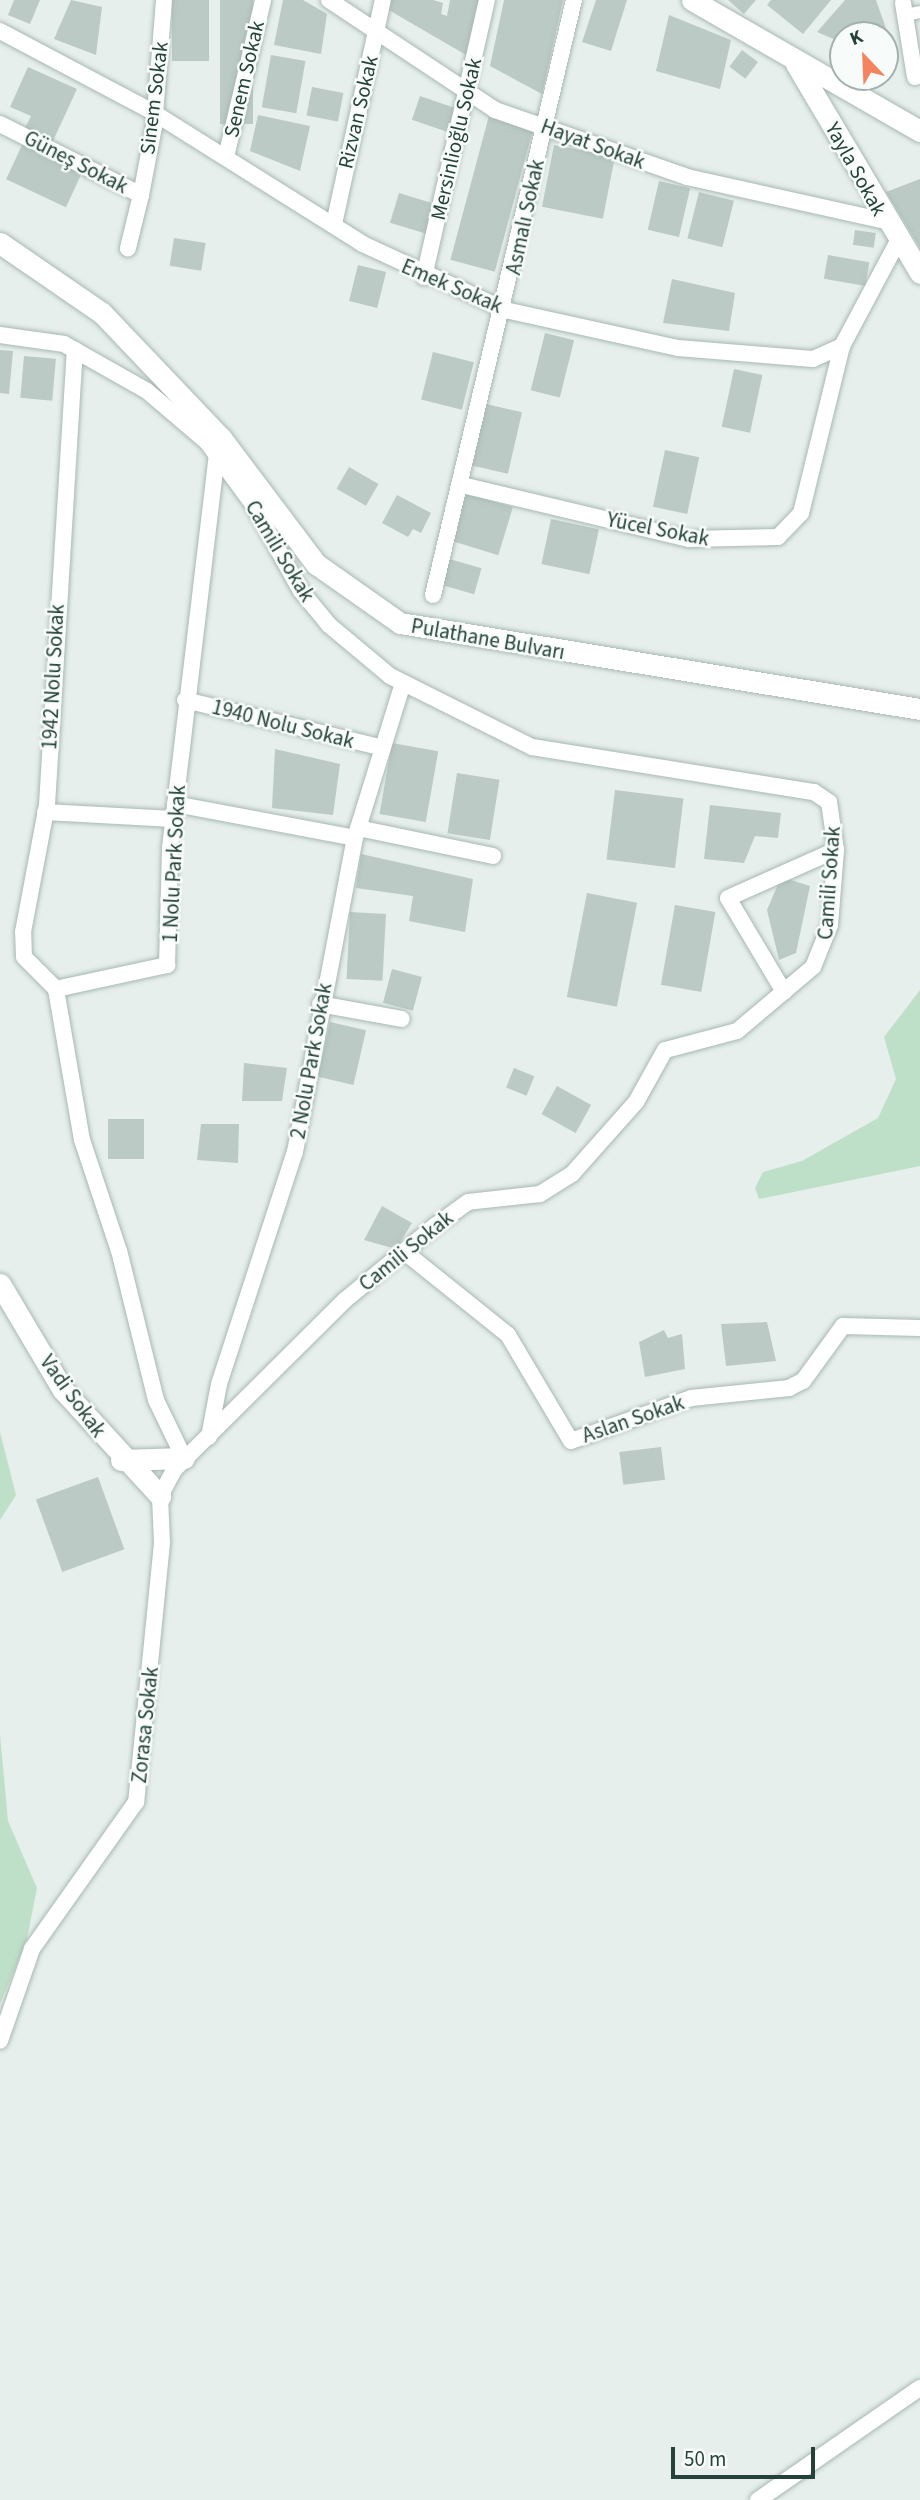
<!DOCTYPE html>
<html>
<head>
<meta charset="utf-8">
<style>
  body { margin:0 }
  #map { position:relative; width:920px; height:2500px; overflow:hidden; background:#e6efeb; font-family:"Source Sans 3",sans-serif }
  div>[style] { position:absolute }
  .green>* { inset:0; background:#bfe0c8 }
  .building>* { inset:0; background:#bbcac4; transform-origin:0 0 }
  .roads { filter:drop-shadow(0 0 2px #a8b8b2) drop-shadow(0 0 2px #a8b8b2) }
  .pedestrian>* { height:12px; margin:-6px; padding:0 6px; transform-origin:6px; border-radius:6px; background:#fff }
  .minor>* { height:16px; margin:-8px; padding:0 8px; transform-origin:8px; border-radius:8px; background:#fff }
  .tertiary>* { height:21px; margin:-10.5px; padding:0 10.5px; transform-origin:10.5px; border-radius:10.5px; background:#fff }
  span { translate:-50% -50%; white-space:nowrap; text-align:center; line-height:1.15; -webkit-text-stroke:5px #f7fbf9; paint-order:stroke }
  .street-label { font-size:21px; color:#24423a }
  .north { position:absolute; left:829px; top:21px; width:70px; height:70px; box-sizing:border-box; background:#f7fbf9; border:2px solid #a3b1ad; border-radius:50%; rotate:337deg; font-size:19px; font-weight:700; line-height:28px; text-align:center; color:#24423a }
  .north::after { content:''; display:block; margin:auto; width:24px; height:32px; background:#f4845f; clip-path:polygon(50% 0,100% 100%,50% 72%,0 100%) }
  .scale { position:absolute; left:671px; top:2447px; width:144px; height:32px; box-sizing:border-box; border:4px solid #24423a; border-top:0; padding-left:9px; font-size:21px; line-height:24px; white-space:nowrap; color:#24423a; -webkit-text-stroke:5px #f7fbf9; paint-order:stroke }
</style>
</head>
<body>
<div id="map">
  <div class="green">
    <div style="clip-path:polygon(920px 990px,920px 1166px,759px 1199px,755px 1188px,763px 1172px,802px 1161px,878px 1118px,896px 1079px,884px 1037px)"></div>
    <div style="clip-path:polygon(0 1432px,16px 1495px,0 1520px)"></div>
    <div style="clip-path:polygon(0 1734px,8px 1821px,37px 1888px,27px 1939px,0 2004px)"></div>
  </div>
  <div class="building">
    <div style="clip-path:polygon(14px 0,40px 0,30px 24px,8px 15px)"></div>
    <div style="clip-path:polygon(71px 0,102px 7px,96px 55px,54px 39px)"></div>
    <div style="left:172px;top:0;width:37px;height:61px"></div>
    <div style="left:220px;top:0;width:33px;height:124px"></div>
    <div style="clip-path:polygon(283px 0,303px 0,327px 14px,321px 54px,274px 45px)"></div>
    <div style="clip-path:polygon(390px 0,433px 0,443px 3px,441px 14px,447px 16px,450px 0,485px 0,473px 59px,387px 9px)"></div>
    <div style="clip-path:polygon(504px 0,563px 0,542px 94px,490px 66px)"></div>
    <div style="clip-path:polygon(596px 0,627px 0,611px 51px,582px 42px)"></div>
    <div style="clip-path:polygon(728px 0,756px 0,744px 14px)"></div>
    <div style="clip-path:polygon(771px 0,831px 0,803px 34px,767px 5px)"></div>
    <div style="clip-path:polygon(845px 0,876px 0,888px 34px,885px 52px,885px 35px,843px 35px,843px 43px,817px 32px)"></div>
    <div style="clip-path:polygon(669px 15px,731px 40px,720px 89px,656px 71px)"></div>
    <div style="left:742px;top:50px;width:20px;height:21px;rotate:37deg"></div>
    <div style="left:271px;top:55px;width:35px;height:53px;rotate:10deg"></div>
    <div style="clip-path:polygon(28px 67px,77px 89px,52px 143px,24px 130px,31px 116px,10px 107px)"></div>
    <div style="left:312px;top:87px;width:32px;height:29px;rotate:11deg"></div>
    <div style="left:420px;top:96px;width:37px;height:25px;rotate:19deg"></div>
    <div style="left:490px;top:112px;width:46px;height:153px;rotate:15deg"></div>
    <div style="clip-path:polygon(258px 115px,310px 126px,300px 171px,250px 151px)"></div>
    <div style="left:23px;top:143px;width:66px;height:40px;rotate:25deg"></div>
    <div style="left:554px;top:145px;width:62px;height:63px;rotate:11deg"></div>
    <div style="clip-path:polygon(920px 179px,920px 248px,886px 192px)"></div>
    <div style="left:659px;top:181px;width:32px;height:50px;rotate:13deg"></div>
    <div style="left:699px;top:192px;width:36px;height:48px;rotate:14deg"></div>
    <div style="left:399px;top:193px;width:38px;height:31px;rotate:17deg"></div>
    <div style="left:855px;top:230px;width:21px;height:15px;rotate:8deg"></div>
    <div style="left:174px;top:238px;width:32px;height:28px;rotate:9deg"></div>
    <div style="left:828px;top:255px;width:42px;height:24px;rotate:10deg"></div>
    <div style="left:358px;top:265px;width:29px;height:37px;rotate:14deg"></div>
    <div style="clip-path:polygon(672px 279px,735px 293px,729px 331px,663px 323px)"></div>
    <div style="left:545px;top:333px;width:30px;height:59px;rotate:14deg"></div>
    <div style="clip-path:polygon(0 350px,13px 351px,9px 394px,0 393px)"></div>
    <div style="left:433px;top:352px;width:42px;height:49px;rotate:14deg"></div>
    <div style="left:24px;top:356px;width:32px;height:42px;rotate:5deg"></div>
    <div style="left:734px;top:369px;width:29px;height:59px;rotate:12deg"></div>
    <div style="left:486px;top:404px;width:37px;height:63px;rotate:13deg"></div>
    <div style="left:665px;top:450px;width:35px;height:58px;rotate:12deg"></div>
    <div style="left:349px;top:467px;width:34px;height:25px;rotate:30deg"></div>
    <div style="left:466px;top:493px;width:49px;height:50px;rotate:17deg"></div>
    <div style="clip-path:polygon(397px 495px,431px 513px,421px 533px,413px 529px,408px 537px,382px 523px)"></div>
    <div style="left:551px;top:519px;width:49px;height:46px;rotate:12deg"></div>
    <div style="left:446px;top:558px;width:37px;height:27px;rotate:16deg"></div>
    <div style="left:392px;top:743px;width:47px;height:72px;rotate:10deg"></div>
    <div style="clip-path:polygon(275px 749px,340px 764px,333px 815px,272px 808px)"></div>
    <div style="left:457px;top:773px;width:43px;height:61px;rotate:9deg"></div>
    <div style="left:615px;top:790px;width:69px;height:70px;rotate:7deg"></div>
    <div style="clip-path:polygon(710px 805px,781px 813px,778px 838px,755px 836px,744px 863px,704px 859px)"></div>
    <div style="clip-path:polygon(361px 854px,473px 879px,465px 932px,409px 921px,413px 896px,356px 888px)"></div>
    <div style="clip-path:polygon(781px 877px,810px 886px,796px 953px,779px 960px,767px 910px)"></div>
    <div style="left:587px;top:893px;width:51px;height:106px;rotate:11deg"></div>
    <div style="left:675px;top:905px;width:41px;height:81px;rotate:10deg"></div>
    <div style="left:350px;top:912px;width:36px;height:67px;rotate:3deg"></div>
    <div style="left:392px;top:969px;width:31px;height:35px;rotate:15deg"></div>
    <div style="left:330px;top:1022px;width:37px;height:56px;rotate:13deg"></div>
    <div style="clip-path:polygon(244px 1063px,287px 1068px,282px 1101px,242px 1101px)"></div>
    <div style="left:514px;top:1068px;width:22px;height:21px;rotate:22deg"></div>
    <div style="left:557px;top:1086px;width:39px;height:32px;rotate:29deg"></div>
    <div style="left:108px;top:1119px;width:36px;height:40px"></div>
    <div style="clip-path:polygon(201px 1124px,239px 1124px,238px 1163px,197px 1160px)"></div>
    <div style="clip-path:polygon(382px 1206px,412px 1223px,396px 1249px,364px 1240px)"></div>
    <div style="clip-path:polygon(767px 1322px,776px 1361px,726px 1366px,721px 1324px)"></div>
    <div style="clip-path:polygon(664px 1330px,668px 1338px,682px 1334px,685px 1369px,645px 1377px,639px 1342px)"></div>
    <div style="left:661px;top:1447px;width:33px;height:42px;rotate:83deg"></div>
    <div style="left:98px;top:1477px;width:77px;height:66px;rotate:70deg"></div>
  </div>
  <div class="roads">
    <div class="pedestrian">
      <div style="left:905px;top:15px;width:15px;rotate:-11deg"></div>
    </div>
    <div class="minor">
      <div style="left:329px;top:0;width:199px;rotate:33.5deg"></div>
      <div style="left:495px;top:110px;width:203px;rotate:19.2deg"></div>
      <div style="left:687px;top:177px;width:203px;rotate:12.5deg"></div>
      <div style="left:903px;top:3px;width:75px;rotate:80.8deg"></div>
      <div style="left:0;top:31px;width:171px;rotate:27.9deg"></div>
      <div style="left:151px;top:111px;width:250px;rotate:32.1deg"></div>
      <div style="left:363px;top:244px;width:157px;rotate:24.9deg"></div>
      <div style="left:505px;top:310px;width:177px;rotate:12.4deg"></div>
      <div style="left:678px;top:348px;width:135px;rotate:4.7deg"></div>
      <div style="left:813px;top:359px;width:32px;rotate:-24deg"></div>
      <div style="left:842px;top:346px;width:117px;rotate:-61.9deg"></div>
      <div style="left:0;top:124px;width:158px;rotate:26.7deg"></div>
      <div style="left:141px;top:195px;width:55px;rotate:103.8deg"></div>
      <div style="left:226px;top:157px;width:161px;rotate:-76.7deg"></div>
      <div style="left:141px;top:195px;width:69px;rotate:-79.2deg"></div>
      <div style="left:154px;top:127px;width:127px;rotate:-85.5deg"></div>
      <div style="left:334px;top:224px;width:229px;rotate:-77.7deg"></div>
      <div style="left:424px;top:277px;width:284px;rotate:-77.2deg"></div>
      <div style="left:0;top:335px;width:65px;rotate:8deg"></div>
      <div style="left:64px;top:344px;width:95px;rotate:29.5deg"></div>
      <div style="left:147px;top:391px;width:79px;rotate:40.4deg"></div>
      <div style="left:207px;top:442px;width:76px;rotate:53.6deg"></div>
      <div style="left:252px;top:503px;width:101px;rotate:60.9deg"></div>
      <div style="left:301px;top:591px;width:44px;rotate:50.5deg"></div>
      <div style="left:329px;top:625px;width:80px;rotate:39.9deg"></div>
      <div style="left:390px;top:676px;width:159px;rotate:26.6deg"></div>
      <div style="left:532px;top:747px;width:286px;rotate:9.1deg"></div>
      <div style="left:814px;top:792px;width:18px;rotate:34deg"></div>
      <div style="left:829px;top:802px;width:49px;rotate:81.7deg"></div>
      <div style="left:836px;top:850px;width:75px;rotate:94.6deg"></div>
      <div style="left:830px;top:925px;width:45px;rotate:112deg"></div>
      <div style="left:813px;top:967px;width:99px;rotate:139.9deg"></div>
      <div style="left:737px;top:1031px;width:74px;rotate:165.2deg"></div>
      <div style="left:665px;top:1050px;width:60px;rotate:119.1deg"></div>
      <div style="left:636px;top:1102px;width:96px;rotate:131.6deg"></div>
      <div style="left:572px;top:1174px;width:38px;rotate:148deg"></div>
      <div style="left:540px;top:1194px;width:72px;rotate:173.7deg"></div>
      <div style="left:468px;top:1202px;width:39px;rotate:144deg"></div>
      <div style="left:436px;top:1225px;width:118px;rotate:140.5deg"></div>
      <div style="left:345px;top:1300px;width:241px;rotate:135.2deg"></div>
      <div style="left:174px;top:1470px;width:30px;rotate:118deg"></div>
      <div style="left:160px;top:1496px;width:47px;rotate:87.6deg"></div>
      <div style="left:162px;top:1543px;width:260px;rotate:95.7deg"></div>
      <div style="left:136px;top:1802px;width:180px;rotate:125.3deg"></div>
      <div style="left:32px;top:1949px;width:97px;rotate:109.2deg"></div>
      <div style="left:462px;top:485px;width:233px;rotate:13.4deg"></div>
      <div style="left:689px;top:539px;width:89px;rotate:-1.3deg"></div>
      <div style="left:778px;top:537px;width:33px;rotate:-46deg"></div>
      <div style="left:801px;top:513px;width:172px;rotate:-76.2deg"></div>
      <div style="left:433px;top:595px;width:611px;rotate:-76.67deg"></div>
      <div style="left:185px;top:700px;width:201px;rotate:13.6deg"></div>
      <div style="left:175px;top:804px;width:183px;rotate:10.7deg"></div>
      <div style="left:45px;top:812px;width:128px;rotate:3.1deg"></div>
      <div style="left:358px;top:828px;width:138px;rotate:11.7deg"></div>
      <div style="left:56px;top:989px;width:45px;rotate:-135deg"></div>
      <div style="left:24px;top:957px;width:25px;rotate:-92deg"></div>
      <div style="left:23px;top:932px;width:129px;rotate:-79.3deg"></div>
      <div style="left:47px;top:805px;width:456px;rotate:-86.5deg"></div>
      <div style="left:784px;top:992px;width:109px;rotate:-120.8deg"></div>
      <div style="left:728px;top:898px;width:118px;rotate:-24deg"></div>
      <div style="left:320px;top:1004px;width:83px;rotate:10.4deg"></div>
      <div style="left:406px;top:1253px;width:131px;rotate:38.8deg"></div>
      <div style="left:508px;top:1335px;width:123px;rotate:59.3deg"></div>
      <div style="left:571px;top:1441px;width:127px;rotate:-19.7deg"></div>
      <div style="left:691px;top:1398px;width:99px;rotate:-5.8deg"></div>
      <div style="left:789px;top:1388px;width:16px;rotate:-27deg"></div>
      <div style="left:803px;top:1381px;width:68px;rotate:-54deg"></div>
      <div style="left:843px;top:1326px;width:77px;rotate:1.5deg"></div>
      <div style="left:209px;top:1437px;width:54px;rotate:-79.3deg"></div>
      <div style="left:219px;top:1384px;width:244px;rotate:-71.9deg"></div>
      <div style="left:295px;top:1152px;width:320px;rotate:-79.2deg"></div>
      <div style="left:355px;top:838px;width:162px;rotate:-72.8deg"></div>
      <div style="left:184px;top:1458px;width:64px;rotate:-115.8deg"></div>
      <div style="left:156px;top:1400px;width:154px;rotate:-103.9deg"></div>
      <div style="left:119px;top:1251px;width:117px;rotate:-108.4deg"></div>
      <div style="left:82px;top:1140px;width:153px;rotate:-99.8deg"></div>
      <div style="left:56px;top:989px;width:114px;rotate:-12.2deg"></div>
      <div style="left:167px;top:965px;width:117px;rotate:-88.5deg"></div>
      <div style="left:170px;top:848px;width:395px;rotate:-83.2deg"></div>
      <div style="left:758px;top:2500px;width:197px;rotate:-34.7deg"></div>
    </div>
    <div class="tertiary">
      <div style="left:692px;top:0;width:263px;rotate:29.9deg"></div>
      <div style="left:796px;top:64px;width:243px;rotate:59.3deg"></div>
      <div style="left:0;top:243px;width:124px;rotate:34.5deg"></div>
      <div style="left:102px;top:313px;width:173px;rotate:46.4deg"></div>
      <div style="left:221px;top:438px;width:158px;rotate:53deg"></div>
      <div style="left:316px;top:564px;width:103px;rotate:35.1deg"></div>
      <div style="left:400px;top:623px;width:527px;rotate:9.39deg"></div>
      <div style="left:0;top:1284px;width:123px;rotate:59.3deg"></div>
      <div style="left:63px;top:1390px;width:144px;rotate:47.5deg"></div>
      <div style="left:121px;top:1460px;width:63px;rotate:-1.8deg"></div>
    </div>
  </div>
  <div class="street-label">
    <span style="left:244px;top:79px;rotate:-77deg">Senem Sokak</span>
    <span style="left:154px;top:98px;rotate:-83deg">Sinem Sokak</span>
    <span style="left:358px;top:112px;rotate:-77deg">Rizvan Sokak</span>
    <span style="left:456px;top:139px;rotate:-77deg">Mersinlioğlu Sokak</span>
    <span style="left:593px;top:144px;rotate:20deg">Hayat Sokak</span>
    <span style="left:76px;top:162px;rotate:27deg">Güneş Sokak</span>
    <span style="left:856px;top:169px;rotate:61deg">Yayla Sokak</span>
    <span style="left:525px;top:217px;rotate:-78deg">Asmalı Sokak</span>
    <span style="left:452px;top:286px;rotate:23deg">Emek Sokak</span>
    <span style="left:658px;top:529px;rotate:11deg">Yücel Sokak</span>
    <span style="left:280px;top:551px;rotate:59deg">Camili Sokak</span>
    <span style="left:488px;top:639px;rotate:10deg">Pulathane Bulvarı</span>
    <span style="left:53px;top:677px;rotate:-87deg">1942 Nolu Sokak</span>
    <span style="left:283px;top:724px;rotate:14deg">1940 Nolu Sokak</span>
    <span style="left:174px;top:864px;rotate:-87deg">1 Nolu Park Sokak</span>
    <span style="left:829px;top:883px;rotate:-86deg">Camili Sokak</span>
    <span style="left:311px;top:1061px;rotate:-80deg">2 Nolu Park Sokak</span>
    <span style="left:406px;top:1251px;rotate:-39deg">Camili Sokak</span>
    <span style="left:73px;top:1396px;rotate:54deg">Vadi Sokak</span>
    <span style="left:633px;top:1419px;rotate:-19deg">Aslan Sokak</span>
    <span style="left:145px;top:1725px;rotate:-84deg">Zorasa Sokak</span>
  </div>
  <div class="north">K</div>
  <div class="scale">50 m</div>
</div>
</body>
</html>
